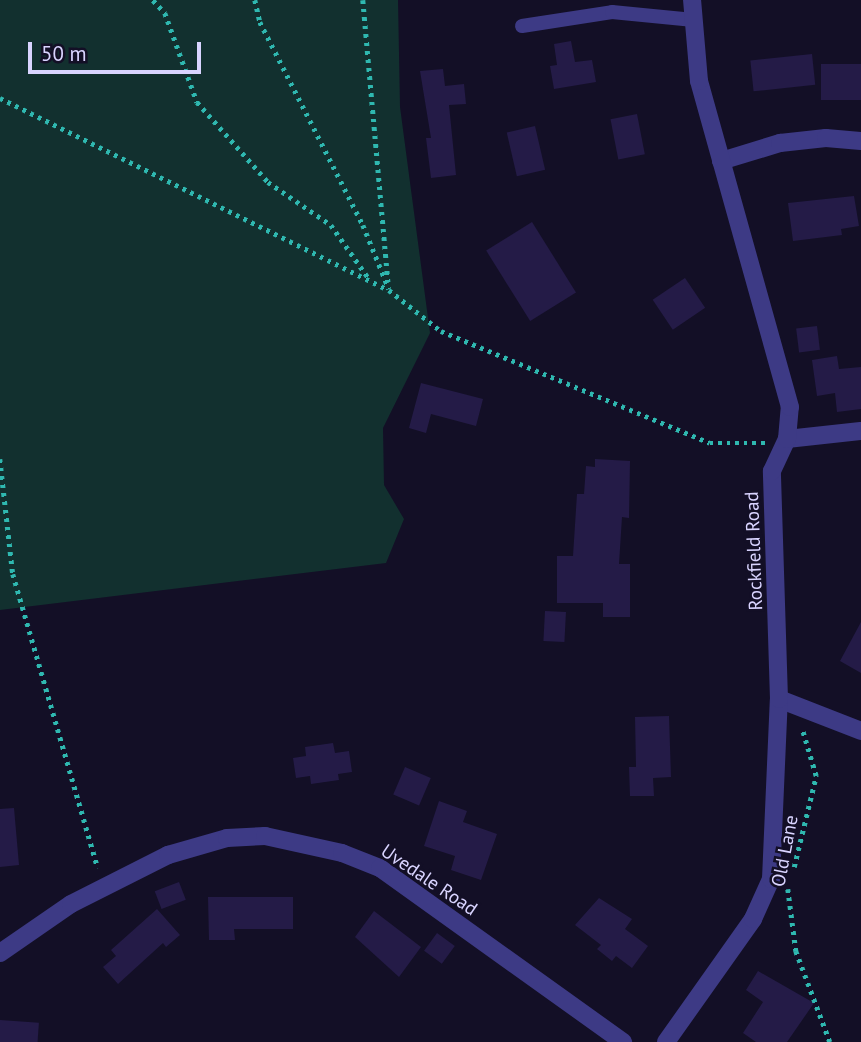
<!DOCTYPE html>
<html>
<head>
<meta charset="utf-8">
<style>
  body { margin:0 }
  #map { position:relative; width:861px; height:1042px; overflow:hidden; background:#130f26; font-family:"PT Sans",sans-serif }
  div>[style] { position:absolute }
  .green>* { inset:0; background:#12302f }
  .building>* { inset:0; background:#241b47; transform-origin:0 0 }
  .path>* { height:4.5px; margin-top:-2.25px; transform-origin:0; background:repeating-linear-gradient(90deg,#2fb8b0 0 3.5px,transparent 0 8.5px) }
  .lane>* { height:14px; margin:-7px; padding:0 7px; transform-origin:7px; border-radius:7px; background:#3d3a85 }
  .street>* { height:18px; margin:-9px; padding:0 9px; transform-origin:9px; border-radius:9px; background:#3d3a85 }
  span { translate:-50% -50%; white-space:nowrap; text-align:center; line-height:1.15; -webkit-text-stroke:5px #130f26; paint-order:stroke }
  .street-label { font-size:19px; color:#d9d4ff }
  .scale { position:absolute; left:28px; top:42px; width:173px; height:32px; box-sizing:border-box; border:4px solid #d9d4ff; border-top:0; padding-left:9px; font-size:21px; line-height:24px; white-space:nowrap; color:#d9d4ff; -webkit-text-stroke:5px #130f26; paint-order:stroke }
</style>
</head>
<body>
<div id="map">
  <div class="green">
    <div style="clip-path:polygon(0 0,398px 0,400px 107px,430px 333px,383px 428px,384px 485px,404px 519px,386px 563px,0 610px)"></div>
  </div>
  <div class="building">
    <div style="clip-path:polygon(571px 41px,575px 62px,592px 60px,596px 82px,554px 89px,550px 66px,557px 65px,554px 44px)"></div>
    <div style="left:812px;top:54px;width:31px;height:62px;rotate:84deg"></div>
    <div style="left:861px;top:64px;width:36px;height:40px;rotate:90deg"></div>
    <div style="clip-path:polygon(443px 69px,445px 86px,464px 84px,466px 104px,449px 105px,456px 175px,431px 178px,426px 138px,431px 138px,420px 71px)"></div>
    <div style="left:637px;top:114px;width:41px;height:27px;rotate:79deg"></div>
    <div style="left:535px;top:126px;width:45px;height:29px;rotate:77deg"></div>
    <div style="clip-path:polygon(854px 196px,859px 226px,841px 229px,842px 235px,793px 241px,788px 203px)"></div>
    <div style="left:532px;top:222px;width:83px;height:54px;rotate:58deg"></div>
    <div style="left:685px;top:278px;width:36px;height:39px;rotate:56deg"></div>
    <div style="left:817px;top:326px;width:24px;height:21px;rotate:83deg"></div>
    <div style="clip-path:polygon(837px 356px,839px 369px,861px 367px,861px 409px,837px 412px,835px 393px,817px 396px,812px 360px)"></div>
    <div style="clip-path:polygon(421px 383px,483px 399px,476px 426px,431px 414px,426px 433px,409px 428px)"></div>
    <div style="clip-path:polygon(595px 459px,630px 461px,629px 518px,622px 517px,619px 564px,630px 564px,630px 617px,603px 617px,603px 603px,557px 603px,557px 556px,573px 556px,577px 494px,584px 494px,586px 466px,595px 467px)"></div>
    <div style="left:545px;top:611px;width:21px;height:30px;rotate:3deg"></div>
    <div style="clip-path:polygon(861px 622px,861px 673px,840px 661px)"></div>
    <div style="clip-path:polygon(669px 716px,671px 777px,653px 778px,654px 796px,630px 796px,629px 767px,636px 767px,635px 717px)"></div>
    <div style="clip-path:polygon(333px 743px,335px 753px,349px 751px,352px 772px,338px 774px,339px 780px,311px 784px,310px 776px,296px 778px,293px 758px,306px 756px,305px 747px)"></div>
    <div style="left:405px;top:767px;width:28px;height:30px;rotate:23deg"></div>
    <div style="clip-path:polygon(439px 801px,467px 811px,463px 822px,497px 834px,481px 880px,451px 870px,455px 856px,424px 846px)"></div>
    <div style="clip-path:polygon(14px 808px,19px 865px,0 867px,0 809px)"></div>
    <div style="left:179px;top:882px;width:19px;height:26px;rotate:69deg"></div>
    <div style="clip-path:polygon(208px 897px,293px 897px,293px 929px,234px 929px,235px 940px,209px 940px)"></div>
    <div style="clip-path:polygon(599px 898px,632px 919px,625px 929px,648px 946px,632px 968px,616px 956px,612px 961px,597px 949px,601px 945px,575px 925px)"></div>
    <div style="clip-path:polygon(157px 909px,180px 935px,166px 947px,163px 943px,118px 984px,103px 967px,116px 956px,111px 950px)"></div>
    <div style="clip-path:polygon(374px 911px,421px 947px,399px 977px,355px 937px)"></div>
    <div style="left:437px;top:933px;width:22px;height:22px;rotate:36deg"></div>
    <div style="clip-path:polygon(758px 971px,814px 1003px,787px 1042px,756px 1042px,743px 1033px,763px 1002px,746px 990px)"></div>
    <div style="left:0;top:1020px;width:39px;height:22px;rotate:4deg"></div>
  </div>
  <div class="path">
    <div style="left:153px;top:0;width:18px;rotate:47deg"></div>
    <div style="left:165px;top:13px;width:95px;rotate:70.2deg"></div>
    <div style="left:197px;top:102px;width:107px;rotate:48.4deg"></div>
    <div style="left:268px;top:182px;width:76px;rotate:34.3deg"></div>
    <div style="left:331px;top:225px;width:67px;rotate:54.7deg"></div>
    <div style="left:255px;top:0;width:23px;rotate:77deg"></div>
    <div style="left:260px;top:22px;width:228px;rotate:63.1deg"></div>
    <div style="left:363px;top:225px;width:69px;rotate:67.9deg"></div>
    <div style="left:363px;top:0;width:283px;rotate:84.9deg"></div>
    <div style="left:0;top:98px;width:434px;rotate:26.3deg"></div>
    <div style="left:389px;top:290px;width:66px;rotate:38.3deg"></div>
    <div style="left:441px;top:331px;width:291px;rotate:22.6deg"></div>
    <div style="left:710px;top:443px;width:55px"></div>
    <div style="left:0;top:459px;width:116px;rotate:83.6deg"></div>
    <div style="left:13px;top:574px;width:306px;rotate:73.9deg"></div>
    <div style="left:794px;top:867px;width:94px;rotate:-76.4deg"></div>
    <div style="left:816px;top:776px;width:49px;rotate:-106.6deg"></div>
    <div style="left:788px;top:889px;width:63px;rotate:82.6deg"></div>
    <div style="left:796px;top:951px;width:97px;rotate:69.5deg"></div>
  </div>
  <div class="lane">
    <div style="left:522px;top:26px;width:91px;rotate:-8.8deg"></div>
    <div style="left:612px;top:12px;width:82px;rotate:5.6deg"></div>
  </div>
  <div class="street">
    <div style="left:721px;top:161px;width:62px;rotate:-17deg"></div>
    <div style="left:780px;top:143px;width:46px;rotate:-6.2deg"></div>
    <div style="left:826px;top:138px;width:35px;rotate:5deg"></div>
    <div style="left:787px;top:439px;width:74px;rotate:-6.2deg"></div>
    <div style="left:779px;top:699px;width:88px;rotate:21.3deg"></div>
    <div style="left:0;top:953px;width:86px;rotate:-34.6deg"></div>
    <div style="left:71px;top:904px;width:109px;rotate:-26.8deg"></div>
    <div style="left:168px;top:855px;width:61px;rotate:-16.1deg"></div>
    <div style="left:227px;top:838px;width:38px;rotate:-3deg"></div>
    <div style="left:265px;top:836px;width:79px;rotate:12.4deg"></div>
    <div style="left:342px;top:853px;width:41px;rotate:21.5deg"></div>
    <div style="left:380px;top:868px;width:299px;rotate:35.6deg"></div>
    <div style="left:666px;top:1042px;width:151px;rotate:-54.7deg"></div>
    <div style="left:753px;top:919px;width:44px;rotate:-65.8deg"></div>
    <div style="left:771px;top:879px;width:180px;rotate:-87.5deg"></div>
    <div style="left:779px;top:699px;width:228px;rotate:-91.8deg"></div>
    <div style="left:772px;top:471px;width:35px;rotate:-65deg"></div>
    <div style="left:787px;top:439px;width:32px;rotate:-85deg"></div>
    <div style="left:790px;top:407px;width:338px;rotate:-105.6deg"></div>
    <div style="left:699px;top:81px;width:81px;rotate:-94.9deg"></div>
  </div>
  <div class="street-label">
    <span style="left:754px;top:551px;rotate:-92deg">Rockfield Road</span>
    <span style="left:785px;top:851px;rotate:-79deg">Old Lane</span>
    <span style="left:429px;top:880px;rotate:34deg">Uvedale Road</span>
  </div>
  <div class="scale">50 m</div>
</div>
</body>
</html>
